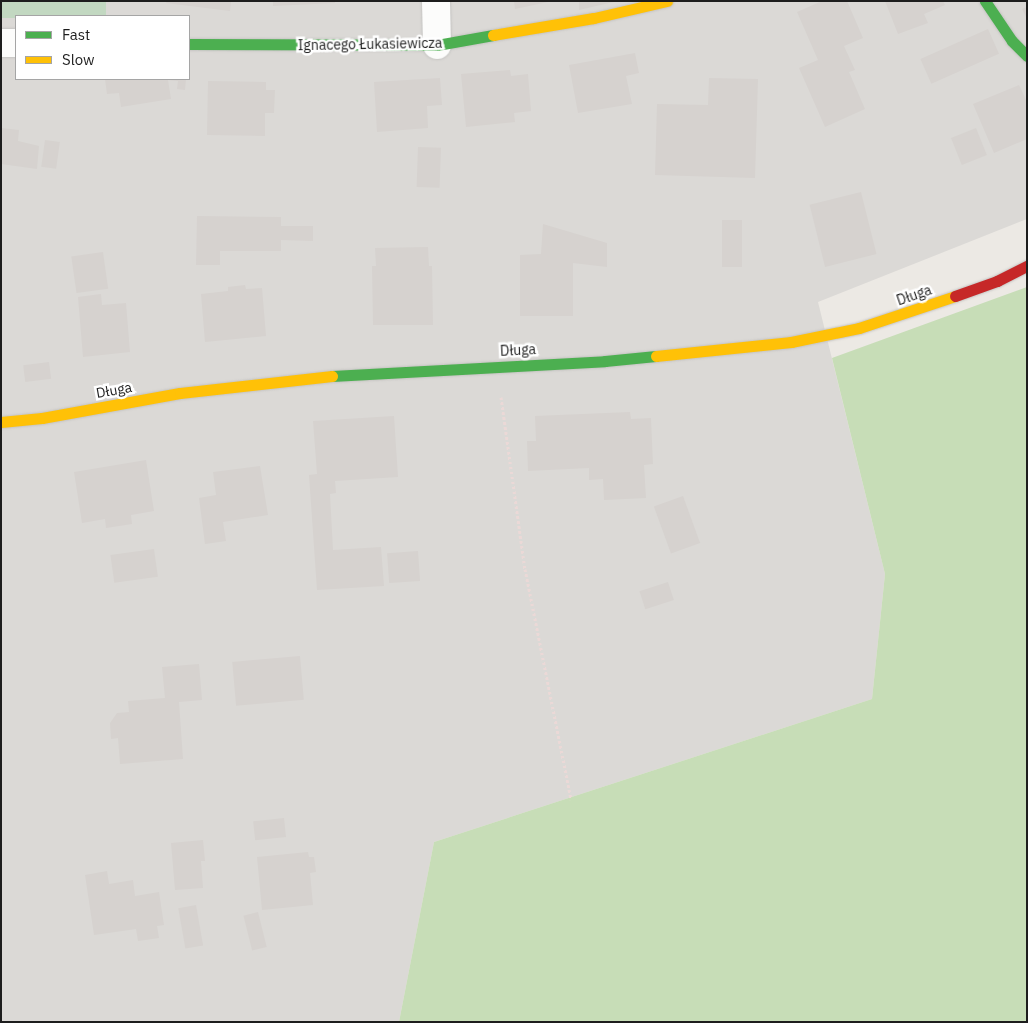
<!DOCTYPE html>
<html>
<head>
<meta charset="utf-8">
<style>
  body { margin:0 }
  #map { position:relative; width:1028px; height:1023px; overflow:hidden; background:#ece9e4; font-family:"IBM Plex Sans",sans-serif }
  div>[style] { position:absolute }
  .residential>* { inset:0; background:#dbd9d6 }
  .forest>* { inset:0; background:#c7ddb7 }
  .cemetery>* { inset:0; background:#c2d8c1; transform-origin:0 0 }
  .building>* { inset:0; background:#d6d2cf; transform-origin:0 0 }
  .path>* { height:3px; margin-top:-1.5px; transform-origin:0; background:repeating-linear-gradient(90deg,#ebd9d7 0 2.5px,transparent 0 5px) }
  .roads { filter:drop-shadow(0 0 1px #c4c3c1) drop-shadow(0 0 1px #c4c3c1) }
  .street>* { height:28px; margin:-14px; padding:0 14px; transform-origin:14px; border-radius:14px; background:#fcfcfb }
  .fast>* { height:11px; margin:-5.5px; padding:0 5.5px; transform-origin:5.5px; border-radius:5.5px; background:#4caf50 }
  .slow>* { height:11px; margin:-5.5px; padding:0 5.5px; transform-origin:5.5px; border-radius:5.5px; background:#ffc107 }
  .jam>* { height:11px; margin:-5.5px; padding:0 5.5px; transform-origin:5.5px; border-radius:5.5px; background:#c62828 }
  span { translate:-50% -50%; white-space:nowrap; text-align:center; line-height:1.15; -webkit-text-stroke:5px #fff; paint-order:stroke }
  .street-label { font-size:14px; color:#1d1d1d }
  .frame { position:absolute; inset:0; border:2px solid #1d1d1d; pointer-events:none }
  .legend { position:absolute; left:15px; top:15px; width:175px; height:65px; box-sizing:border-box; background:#fff; border:1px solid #a5a5a5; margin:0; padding:6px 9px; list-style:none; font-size:15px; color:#1d1d1d }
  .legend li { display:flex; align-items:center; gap:10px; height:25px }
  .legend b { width:25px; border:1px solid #a5a5a5 }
</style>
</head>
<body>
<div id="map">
  <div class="residential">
    <div style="clip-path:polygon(evenodd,1px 1px,1027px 1px,1027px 219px,818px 302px,885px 574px,872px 699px,434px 842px,399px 1022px,1px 1022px,1px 1px,16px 16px,189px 16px,189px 79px,16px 79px,16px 16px)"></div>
  </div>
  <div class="forest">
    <div style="clip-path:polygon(1027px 287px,1027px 1022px,399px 1022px,434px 842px,872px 699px,885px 574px,832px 358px)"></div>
  </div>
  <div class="cemetery">
    <div style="left:1px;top:1px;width:105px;height:17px"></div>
  </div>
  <div class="building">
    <div style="clip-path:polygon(167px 1px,231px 1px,230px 11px,166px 3px)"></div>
    <div style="clip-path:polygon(273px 1px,335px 1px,335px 3px,273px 6px)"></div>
    <div style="clip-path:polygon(514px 1px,548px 1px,548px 2px,515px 9px)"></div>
    <div style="clip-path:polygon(579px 1px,618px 1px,579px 10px)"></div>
    <div style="clip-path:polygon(822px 1px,847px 1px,863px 38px,844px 46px,855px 70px,849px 72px,865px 109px,825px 127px,799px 68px,818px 60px,797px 12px)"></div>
    <div style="clip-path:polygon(885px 1px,943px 1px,945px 5px,924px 14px,928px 23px,898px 34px)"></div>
    <div style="clip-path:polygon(1027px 7px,1027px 19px,1022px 9px)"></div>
    <div style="left:988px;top:29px;width:27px;height:74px;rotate:66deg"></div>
    <div style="clip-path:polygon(635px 53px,639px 73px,626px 76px,632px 104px,578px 113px,569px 65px)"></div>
    <div style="clip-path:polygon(510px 70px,511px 76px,528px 74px,531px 111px,514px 113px,515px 122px,466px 127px,461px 74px)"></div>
    <div style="clip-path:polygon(440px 78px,442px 105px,427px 106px,428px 128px,377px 132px,374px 82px)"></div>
    <div style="clip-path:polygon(709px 78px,758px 79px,755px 178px,655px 175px,657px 104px,708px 105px)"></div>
    <div style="clip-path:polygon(105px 79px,186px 79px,185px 90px,177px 89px,178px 81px,168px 80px,171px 99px,121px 107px,119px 93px,107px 94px)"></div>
    <div style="clip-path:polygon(208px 81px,266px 82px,266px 90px,275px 90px,274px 113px,265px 113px,265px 136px,207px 135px)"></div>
    <div style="clip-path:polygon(1019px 85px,1027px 102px,1027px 139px,994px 153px,973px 104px)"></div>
    <div style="clip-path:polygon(1px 128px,19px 130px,18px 141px,39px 146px,37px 169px,1px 164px)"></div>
    <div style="left:976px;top:128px;width:29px;height:27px;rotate:68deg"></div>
    <div style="left:45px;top:140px;width:15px;height:27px;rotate:8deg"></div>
    <div style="left:418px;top:147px;width:23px;height:40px;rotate:2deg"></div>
    <div style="left:861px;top:192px;width:64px;height:53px;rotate:76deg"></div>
    <div style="clip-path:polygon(197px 216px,281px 217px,281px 226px,313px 226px,313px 241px,281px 240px,281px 251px,220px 251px,220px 265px,196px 265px)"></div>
    <div style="left:722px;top:220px;width:20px;height:47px"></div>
    <div style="clip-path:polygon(543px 224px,607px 243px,607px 267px,573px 263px,573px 316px,520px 316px,520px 255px,541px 254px)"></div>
    <div style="clip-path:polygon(428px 247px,429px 266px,432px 266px,433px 325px,373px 325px,372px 266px,376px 266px,375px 248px)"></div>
    <div style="left:103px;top:252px;width:37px;height:32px;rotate:82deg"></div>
    <div style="clip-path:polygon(245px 285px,246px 289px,262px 288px,266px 336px,205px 342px,201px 294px,228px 291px,228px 287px)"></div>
    <div style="clip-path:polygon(101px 294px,102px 305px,126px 303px,130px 352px,83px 357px,78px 297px)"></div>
    <div style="left:49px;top:362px;width:17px;height:26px;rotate:83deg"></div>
    <div style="clip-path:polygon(630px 412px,631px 419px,651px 418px,653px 464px,644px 465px,646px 498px,604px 500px,603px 479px,589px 480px,589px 468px,528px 471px,527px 441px,536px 441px,535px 416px)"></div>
    <div style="clip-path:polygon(394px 416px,398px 477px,335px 481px,336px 493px,330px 494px,333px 550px,381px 547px,384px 586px,317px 590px,309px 475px,317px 474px,313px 421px)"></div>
    <div style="clip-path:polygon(146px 460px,154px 511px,131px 515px,132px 524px,106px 528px,105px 519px,82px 523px,74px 472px)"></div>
    <div style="clip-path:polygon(260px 466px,268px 515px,223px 522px,226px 541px,205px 544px,199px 498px,216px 495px,213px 472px)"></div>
    <div style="left:683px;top:496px;width:50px;height:31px;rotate:70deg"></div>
    <div style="left:154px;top:549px;width:28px;height:44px;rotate:82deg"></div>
    <div style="left:418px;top:551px;width:30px;height:31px;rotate:86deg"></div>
    <div style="left:668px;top:582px;width:19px;height:30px;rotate:72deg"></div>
    <div style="left:300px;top:656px;width:44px;height:68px;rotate:85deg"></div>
    <div style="clip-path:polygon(199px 664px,202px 700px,179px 702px,183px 759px,120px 764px,118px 738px,111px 739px,110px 723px,117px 713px,129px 712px,128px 701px,165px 698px,162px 667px)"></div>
    <div style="left:284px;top:818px;width:19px;height:31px;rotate:84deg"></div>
    <div style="clip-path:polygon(203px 840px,205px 861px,201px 861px,203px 888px,175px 890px,171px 843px)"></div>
    <div style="clip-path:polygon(308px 852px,309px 857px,314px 857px,316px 872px,310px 873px,313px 905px,262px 910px,257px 857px)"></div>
    <div style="clip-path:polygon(107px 871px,109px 884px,133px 880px,135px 896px,159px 892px,164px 925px,157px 926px,159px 938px,138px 941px,136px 929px,94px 935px,85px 875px)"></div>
    <div style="left:196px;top:905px;width:41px;height:18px;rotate:80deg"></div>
    <div style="left:258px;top:912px;width:36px;height:15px;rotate:76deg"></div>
  </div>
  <div class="path">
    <div style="left:501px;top:397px;width:174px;rotate:82.1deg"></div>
    <div style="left:525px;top:569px;width:235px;rotate:78.7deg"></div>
  </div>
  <div class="roads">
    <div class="street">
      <div style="left:436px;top:1px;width:44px;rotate:88.7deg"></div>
      <div style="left:1px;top:43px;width:15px"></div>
    </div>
    <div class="fast">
      <div style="left:985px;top:1px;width:48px;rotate:56deg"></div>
      <div style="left:1012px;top:41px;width:21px;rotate:45deg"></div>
      <div style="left:189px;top:44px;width:248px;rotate:0.2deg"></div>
      <div style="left:437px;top:45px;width:57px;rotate:-10.1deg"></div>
      <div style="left:332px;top:376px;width:273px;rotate:-3.1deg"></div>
      <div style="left:605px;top:361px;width:51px;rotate:-5.6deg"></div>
    </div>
    <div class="slow">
      <div style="left:493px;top:35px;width:102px;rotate:-9.6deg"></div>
      <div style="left:594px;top:18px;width:75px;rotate:-13.1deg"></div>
      <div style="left:656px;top:356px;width:136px;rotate:-5.9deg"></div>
      <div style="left:791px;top:342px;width:69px;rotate:-11.6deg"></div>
      <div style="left:859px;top:328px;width:101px;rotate:-18.4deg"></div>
      <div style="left:1px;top:422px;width:41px;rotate:-5.6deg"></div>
      <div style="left:42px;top:418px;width:140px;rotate:-10.3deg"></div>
      <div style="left:180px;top:393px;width:153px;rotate:-6.4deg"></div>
    </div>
    <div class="jam">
      <div style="left:955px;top:296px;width:45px;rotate:-19.7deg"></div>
      <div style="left:997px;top:281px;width:34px;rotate:-27deg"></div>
    </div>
  </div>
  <div class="street-label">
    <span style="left:370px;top:44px;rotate:-1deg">Ignacego Łukasiewicza</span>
    <span style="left:914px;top:295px;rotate:-19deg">Długa</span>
    <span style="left:518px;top:350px;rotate:-3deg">Długa</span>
    <span style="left:114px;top:390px;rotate:-10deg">Długa</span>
  </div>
  <div class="frame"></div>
  <ul class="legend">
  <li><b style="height:6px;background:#4caf50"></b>Fast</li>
  <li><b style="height:6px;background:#ffc107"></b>Slow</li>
  </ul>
</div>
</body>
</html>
